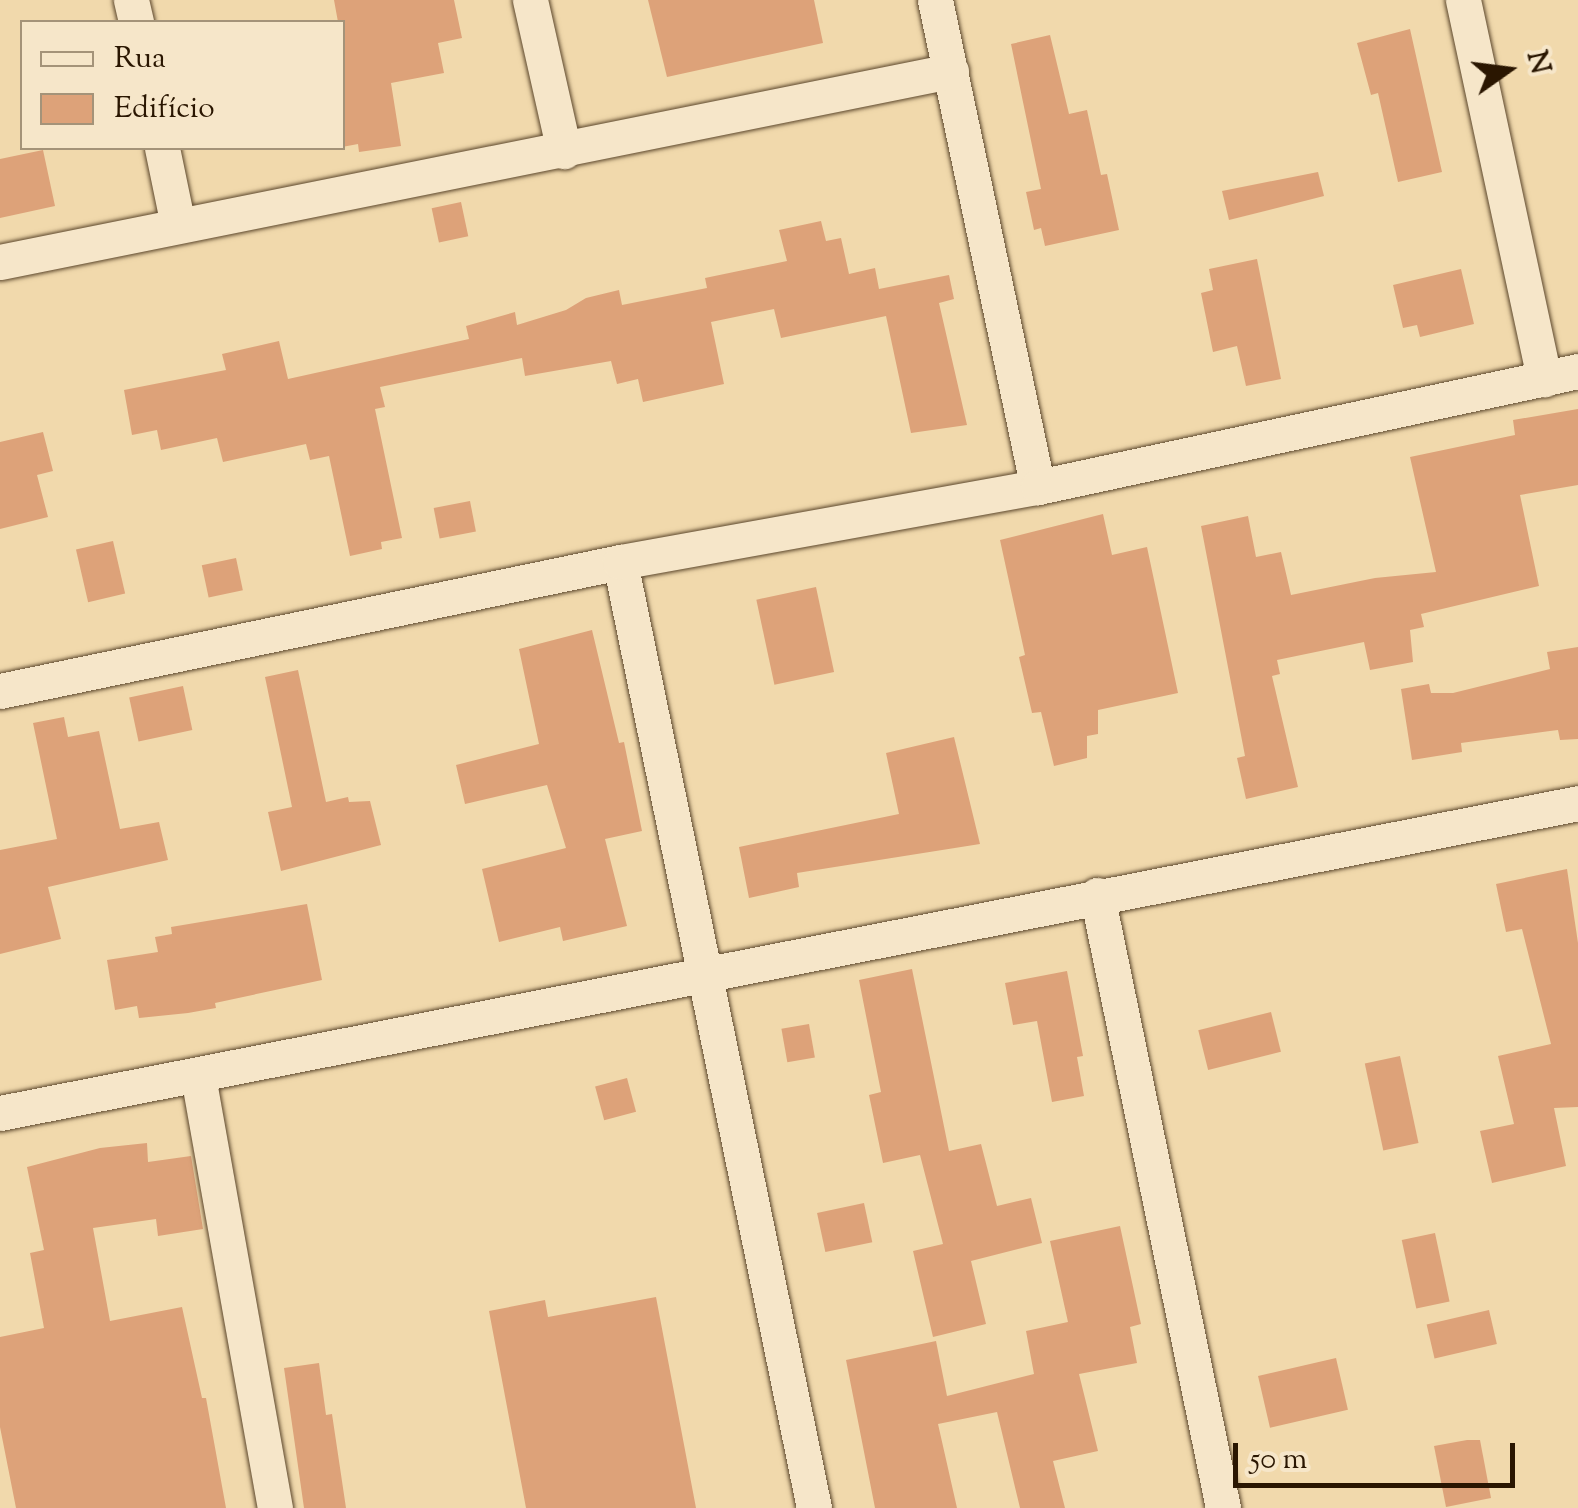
<!DOCTYPE html>
<html>
<head>
<meta charset="utf-8">
<style>
  body { margin:0 }
  #map { position:relative; width:1578px; height:1508px; overflow:hidden; background:#f1d9ac; font-family:"Sorts Mill Goudy",serif }
  div>[style] { position:absolute }
  .building>* { inset:0; background:#dda279; transform-origin:0 0 }
  .roads { filter:drop-shadow(0 0 2px #5c472c) drop-shadow(0 0 2px #5c472c) }
  .minor>* { height:35px; margin:-17.5px; padding:0 17.5px; transform-origin:17.5px; border-radius:17.5px; background:#f6e6c9 }
  span { translate:-50% -50%; white-space:nowrap; text-align:center; line-height:1.15; -webkit-text-stroke:8px #f6e6c9; paint-order:stroke }
  .legend { position:absolute; left:20px; top:20px; width:325px; height:130px; box-sizing:border-box; background:#f6e6c9; border:2px solid #a49379; margin:0; padding:12px 18px; list-style:none; font-size:30px; color:#2a1601 }
  .legend li { display:flex; align-items:center; gap:20px; height:50px }
  .legend b { width:50px; border:2px solid #a49379 }
  .north { position:absolute; left:1458px; top:20px; width:100px; height:100px; -webkit-text-stroke:8px #f6e6c9; paint-order:stroke; rotate:76deg; font-size:28px; font-weight:700; line-height:40px; text-align:center; color:#2a1601 }
  .north::after { content:''; display:block; margin:auto; width:35px; height:45px; background:#2a1601; clip-path:polygon(50% 0,100% 100%,50% 72%,0 100%) }
  .scale { position:absolute; left:1233px; top:1443px; width:282px; height:45px; box-sizing:border-box; border:5px solid #2a1601; border-top:0; padding-left:12px; font-size:30px; line-height:35px; white-space:nowrap; color:#2a1601; -webkit-text-stroke:8px #f6e6c9; paint-order:stroke }
</style>
</head>
<body>
<div id="map">
  <div class="building">
    <div style="clip-path:polygon(334px 0,454px 0,462px 38px,438px 43px,444px 73px,391px 83px,401px 146px,359px 152px,358px 144px,342px 147px,342px 22px,338px 22px)"></div>
    <div style="clip-path:polygon(648px 0,814px 0,823px 43px,667px 77px)"></div>
    <div style="clip-path:polygon(1410px 29px,1442px 172px,1398px 182px,1378px 93px,1371px 95px,1357px 43px)"></div>
    <div style="clip-path:polygon(1050px 35px,1069px 114px,1087px 110px,1101px 175px,1107px 174px,1119px 230px,1045px 246px,1041px 228px,1034px 230px,1026px 192px,1041px 189px,1011px 44px)"></div>
    <div style="clip-path:polygon(43px 150px,55px 206px,0 218px,0 159px)"></div>
    <div style="clip-path:polygon(1318px 172px,1324px 196px,1229px 220px,1222px 191px)"></div>
    <div style="left:461px;top:202px;width:35px;height:30px;rotate:78deg"></div>
    <div style="clip-path:polygon(821px 221px,826px 241px,841px 238px,849px 274px,875px 268px,879px 289px,949px 275px,954px 299px,939px 303px,967px 425px,911px 433px,886px 316px,781px 338px,774px 309px,711px 322px,724px 384px,643px 402px,638px 379px,617px 384px,611px 361px,525px 376px,522px 358px,380px 387px,385px 407px,375px 409px,402px 538px,381px 542px,382px 549px,350px 556px,329px 456px,310px 460px,306px 444px,223px 462px,217px 438px,161px 450px,157px 430px,132px 435px,124px 390px,226px 370px,222px 354px,279px 341px,288px 379px,469px 339px,466px 326px,515px 312px,517px 325px,566px 310px,586px 298px,619px 290px,622px 305px,707px 288px,705px 278px,787px 261px,779px 230px)"></div>
    <div style="clip-path:polygon(1257px 259px,1281px 379px,1246px 386px,1237px 346px,1213px 352px,1201px 293px,1213px 290px,1209px 269px)"></div>
    <div style="clip-path:polygon(1461px 269px,1474px 324px,1420px 337px,1417px 325px,1403px 328px,1393px 285px)"></div>
    <div style="clip-path:polygon(1578px 409px,1578px 485px,1520px 495px,1539px 586px,1421px 614px,1424px 627px,1410px 630px,1413px 662px,1370px 670px,1364px 642px,1277px 660px,1280px 674px,1272px 676px,1298px 787px,1246px 799px,1237px 758px,1245px 756px,1201px 526px,1248px 516px,1256px 557px,1281px 552px,1291px 595px,1375px 578px,1436px 572px,1410px 457px,1515px 435px,1513px 420px)"></div>
    <div style="clip-path:polygon(43px 432px,53px 471px,37px 475px,48px 517px,0 529px,0 442px)"></div>
    <div style="left:470px;top:501px;width:31px;height:37px;rotate:79deg"></div>
    <div style="clip-path:polygon(1103px 514px,1112px 555px,1147px 547px,1178px 693px,1098px 710px,1098px 734px,1087px 736px,1087px 758px,1054px 766px,1041px 712px,1032px 713px,1019px 657px,1025px 655px,1000px 540px)"></div>
    <div style="left:113px;top:541px;width:54px;height:38px;rotate:77deg"></div>
    <div style="left:236px;top:558px;width:33px;height:35px;rotate:78deg"></div>
    <div style="left:816px;top:587px;width:87px;height:61px;rotate:78deg"></div>
    <div style="clip-path:polygon(592px 630px,619px 743px,624px 742px,642px 831px,605px 839px,627px 926px,563px 941px,560px 927px,499px 942px,482px 869px,566px 848px,547px 785px,465px 804px,456px 765px,539px 744px,519px 649px)"></div>
    <div style="clip-path:polygon(1578px 647px,1578px 739px,1560px 740px,1558px 730px,1550px 731px,1461px 743px,1462px 752px,1412px 760px,1401px 689px,1429px 684px,1431px 693px,1453px 693px,1550px 669px,1547px 652px)"></div>
    <div style="clip-path:polygon(298px 670px,326px 802px,348px 797px,349px 802px,370px 801px,381px 845px,281px 871px,268px 812px,292px 807px,265px 677px)"></div>
    <div style="left:183px;top:686px;width:45px;height:55px;rotate:78deg"></div>
    <div style="clip-path:polygon(64px 717px,68px 737px,99px 731px,120px 829px,159px 822px,168px 860px,48px 887px,61px 939px,0 954px,0 850px,57px 839px,33px 723px)"></div>
    <div style="clip-path:polygon(954px 737px,980px 844px,797px 873px,799px 887px,749px 898px,739px 847px,899px 814px,886px 753px)"></div>
    <div style="clip-path:polygon(1567px 869px,1578px 943px,1578px 1107px,1554px 1108px,1566px 1166px,1492px 1183px,1480px 1131px,1514px 1124px,1498px 1056px,1551px 1044px,1522px 929px,1506px 932px,1496px 884px)"></div>
    <div style="clip-path:polygon(307px 904px,322px 980px,215px 1003px,216px 1008px,188px 1013px,139px 1018px,137px 1006px,115px 1010px,107px 960px,158px 952px,155px 937px,172px 934px,171px 927px)"></div>
    <div style="clip-path:polygon(912px 969px,949px 1151px,981px 1144px,997px 1206px,1031px 1198px,1042px 1243px,971px 1261px,986px 1324px,933px 1337px,913px 1251px,943px 1244px,920px 1155px,883px 1163px,869px 1095px,881px 1092px,859px 980px)"></div>
    <div style="clip-path:polygon(1067px 971px,1083px 1056px,1077px 1057px,1084px 1096px,1052px 1102px,1037px 1021px,1013px 1025px,1005px 983px)"></div>
    <div style="left:1271px;top:1012px;width:41px;height:75px;rotate:76deg"></div>
    <div style="left:809px;top:1024px;width:34px;height:28px;rotate:80deg"></div>
    <div style="left:1400px;top:1056px;width:89px;height:36px;rotate:78deg"></div>
    <div style="left:627px;top:1078px;width:35px;height:33px;rotate:75deg"></div>
    <div style="clip-path:polygon(147px 1143px,148px 1162px,191px 1156px,203px 1229px,158px 1236px,156px 1219px,93px 1228px,110px 1321px,182px 1307px,202px 1398px,206px 1398px,226px 1508px,16px 1508px,0 1427px,0 1337px,44px 1328px,30px 1253px,44px 1250px,27px 1167px,100px 1148px)"></div>
    <div style="left:864px;top:1203px;width:40px;height:48px;rotate:78deg"></div>
    <div style="clip-path:polygon(1120px 1226px,1141px 1324px,1130px 1327px,1137px 1363px,1079px 1374px,1098px 1451px,1053px 1461px,1065px 1508px,1020px 1508px,997px 1412px,938px 1424px,957px 1508px,875px 1508px,846px 1360px,936px 1341px,947px 1396px,1034px 1374px,1026px 1331px,1068px 1322px,1050px 1241px)"></div>
    <div style="left:1435px;top:1233px;width:70px;height:34px;rotate:78deg"></div>
    <div style="clip-path:polygon(656px 1297px,696px 1508px,526px 1508px,489px 1311px,545px 1300px,548px 1317px)"></div>
    <div style="left:1489px;top:1310px;width:35px;height:64px;rotate:77deg"></div>
    <div style="left:1336px;top:1358px;width:53px;height:80px;rotate:77deg"></div>
    <div style="clip-path:polygon(319px 1363px,326px 1415px,332px 1414px,346px 1508px,304px 1508px,284px 1368px)"></div>
    <div style="clip-path:polygon(1467px 1440px,1480px 1440px,1491px 1498px,1446px 1507px,1434px 1446px)"></div>
  </div>
  <div class="roads">
    <div class="minor">
      <div style="left:131px;top:0;width:23px;rotate:77deg"></div>
      <div style="left:530px;top:0;width:155px;rotate:77.3deg"></div>
      <div style="left:935px;top:0;width:498px;rotate:78.1deg"></div>
      <div style="left:1463px;top:0;width:388px;rotate:77.9deg"></div>
      <div style="left:162px;top:148px;width:79px;rotate:78.3deg"></div>
      <div style="left:0;top:262px;width:970px;rotate:-11.36deg"></div>
      <div style="left:620px;top:562px;width:966px;rotate:78.41deg"></div>
      <div style="left:0;top:691px;width:633px;rotate:-11.75deg"></div>
      <div style="left:620px;top:562px;width:425px;rotate:-10.2deg"></div>
      <div style="left:1038px;top:487px;width:552px;rotate:-12.12deg"></div>
      <div style="left:1097px;top:895px;width:626px;rotate:78.38deg"></div>
      <div style="left:198px;top:1076px;width:439px;rotate:79.9deg"></div>
      <div style="left:0;top:1113px;width:1608px;rotate:-11.11deg"></div>
    </div>
  </div>
  <ul class="legend">
  <li><b style="height:12px;background:#f6e6c9"></b>Rua</li>
  <li><b style="height:28px;background:#dda279"></b>Edifício</li>
  </ul>
  <div class="north">N</div>
  <div class="scale">50 m</div>
</div>
</body>
</html>
